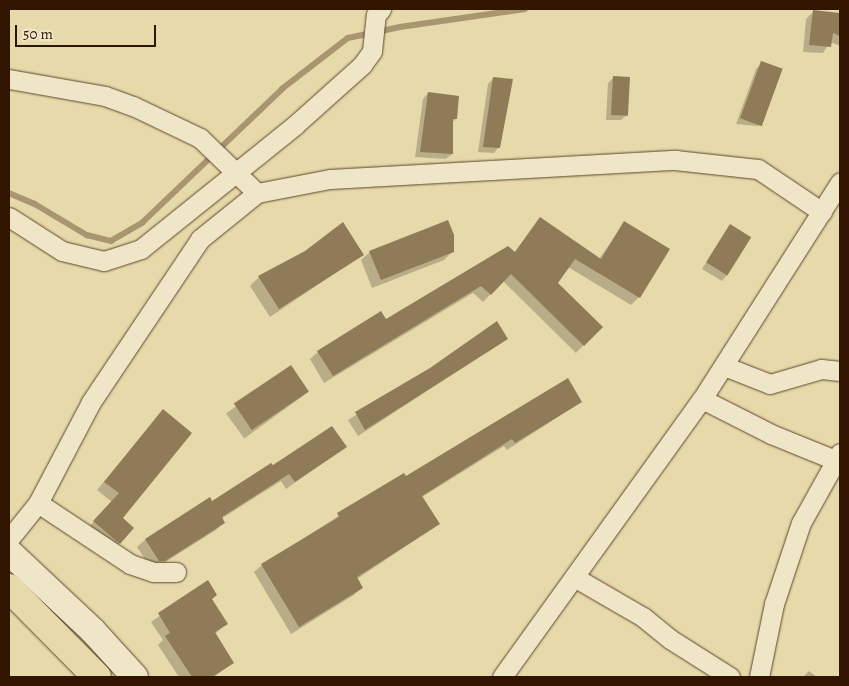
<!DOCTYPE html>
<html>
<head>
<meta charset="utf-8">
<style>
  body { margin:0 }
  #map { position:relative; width:849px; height:686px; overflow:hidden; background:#e6d9aa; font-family:Alegreya,serif }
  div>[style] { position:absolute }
  .shadow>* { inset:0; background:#0003; transform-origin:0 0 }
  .stream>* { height:5.5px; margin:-2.75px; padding:0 2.75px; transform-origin:2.75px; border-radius:2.75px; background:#a99671 }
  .building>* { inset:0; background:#907b59; transform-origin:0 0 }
  .roads { filter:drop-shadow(0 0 1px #5f462b) drop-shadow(0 0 1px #5f462b) }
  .street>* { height:19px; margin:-9.5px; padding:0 9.5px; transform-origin:9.5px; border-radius:9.5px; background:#efe6c8 }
  .secondary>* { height:26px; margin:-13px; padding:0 13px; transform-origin:13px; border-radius:13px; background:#efe6c8 }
  .primary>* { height:28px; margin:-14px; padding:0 14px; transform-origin:14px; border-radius:14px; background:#e6d9aa }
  span { translate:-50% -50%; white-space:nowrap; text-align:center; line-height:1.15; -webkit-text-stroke:4px #efe6c8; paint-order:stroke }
  .frame { position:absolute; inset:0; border:10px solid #321501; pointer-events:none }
  .scale { position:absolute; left:15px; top:25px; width:141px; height:22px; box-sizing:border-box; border:2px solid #321501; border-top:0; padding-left:6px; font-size:15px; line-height:18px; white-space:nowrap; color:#321501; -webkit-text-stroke:4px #efe6c8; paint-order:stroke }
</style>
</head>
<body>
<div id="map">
  <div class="shadow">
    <div style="clip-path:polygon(813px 12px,840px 14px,840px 46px,830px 42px,823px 53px,803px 52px,806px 19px)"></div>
    <div style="clip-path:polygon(762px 63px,764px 120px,758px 126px,736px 124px,756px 69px)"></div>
    <div style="clip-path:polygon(614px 77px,627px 115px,621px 120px,606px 120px,608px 83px)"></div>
    <div style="clip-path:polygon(494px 78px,499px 147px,494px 153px,478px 152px,488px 84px)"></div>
    <div style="clip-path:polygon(428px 93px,456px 119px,451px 123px,452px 154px,446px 159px,415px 157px,423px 99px)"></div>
    <div style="clip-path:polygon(540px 218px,599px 259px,624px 223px,639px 297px,631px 305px,568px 267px,557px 283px,601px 327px,576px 353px,503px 281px,483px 302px,473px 293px,324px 383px,310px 359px,318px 352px,385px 321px,514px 253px)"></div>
    <div style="clip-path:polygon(730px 225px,727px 275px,722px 281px,702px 269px)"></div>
    <div style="clip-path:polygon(453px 251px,444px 260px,372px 288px,361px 260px,370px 252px)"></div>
    <div style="clip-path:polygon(362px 255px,270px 317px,250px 286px,259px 277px)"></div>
    <div style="clip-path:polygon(507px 339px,358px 436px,348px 420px,430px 369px)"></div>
    <div style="left:290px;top:367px;width:31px;height:79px;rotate:54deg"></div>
    <div style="clip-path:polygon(581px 402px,507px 450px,504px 446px,422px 497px,439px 524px,357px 579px,362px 587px,354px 595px,291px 634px,254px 572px,262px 565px,404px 474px,406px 478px)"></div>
    <div style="clip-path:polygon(163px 410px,122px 518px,119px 543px,111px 551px,86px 530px,112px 502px,97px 490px)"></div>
    <div style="clip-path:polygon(345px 447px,286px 489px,281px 481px,221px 519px,224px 522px,216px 530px,156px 568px,151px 568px,137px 547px,145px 540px,272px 467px)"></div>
    <div style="clip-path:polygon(207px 582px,216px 595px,211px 600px,226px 624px,215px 634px,233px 662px,214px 677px,179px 677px,158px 645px,163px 640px,151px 622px)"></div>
    <div style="clip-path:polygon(809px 671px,817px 677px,803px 677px)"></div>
  </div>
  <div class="stream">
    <div style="left:9px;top:193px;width:28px;rotate:23deg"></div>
    <div style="left:35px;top:204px;width:61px;rotate:30.8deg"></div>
    <div style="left:87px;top:235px;width:25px;rotate:14deg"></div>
    <div style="left:111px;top:241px;width:36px;rotate:-30deg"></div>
    <div style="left:142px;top:223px;width:194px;rotate:-43.7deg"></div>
    <div style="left:282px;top:89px;width:83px;rotate:-37.7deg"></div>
    <div style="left:348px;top:38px;width:53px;rotate:-11.9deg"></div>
    <div style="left:400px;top:27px;width:126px;rotate:-8.2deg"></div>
  </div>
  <div class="building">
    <div style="clip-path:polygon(813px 10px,840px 13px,840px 36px,833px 33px,831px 47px,809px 45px)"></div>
    <div style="left:761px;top:61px;width:23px;height:61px;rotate:20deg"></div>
    <div style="left:613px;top:76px;width:17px;height:39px;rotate:3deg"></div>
    <div style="clip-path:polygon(493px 77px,513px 79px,500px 148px,483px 147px)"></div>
    <div style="clip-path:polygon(428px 92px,459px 96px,457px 119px,453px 119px,453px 154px,420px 152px)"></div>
    <div style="clip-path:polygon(540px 217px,601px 259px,624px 221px,670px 249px,640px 298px,575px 259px,558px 283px,603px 327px,584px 346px,511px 274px,491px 295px,481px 286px,333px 376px,317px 351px,381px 311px,386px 319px,508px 246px,515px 252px)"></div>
    <div style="clip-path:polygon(448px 220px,454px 235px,454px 252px,381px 280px,369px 251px)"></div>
    <div style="clip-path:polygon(343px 222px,364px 255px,279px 309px,258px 276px,305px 251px)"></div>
    <div style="left:730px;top:224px;width:25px;height:45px;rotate:32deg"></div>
    <div style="clip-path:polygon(497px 321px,508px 339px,365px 430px,355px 412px,430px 368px)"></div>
    <div style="left:291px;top:365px;width:32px;height:69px;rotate:56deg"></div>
    <div style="clip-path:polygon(568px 378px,582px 402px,515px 443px,512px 439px,422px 496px,440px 524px,357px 577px,363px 588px,299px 627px,261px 564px,339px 517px,337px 513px,404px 473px,406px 476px)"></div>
    <div style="clip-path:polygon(163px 409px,192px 433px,123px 518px,134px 528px,120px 544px,93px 521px,119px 493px,104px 482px)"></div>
    <div style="clip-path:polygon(332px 426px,347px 447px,295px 482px,289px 474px,222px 517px,225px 523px,165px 561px,159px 561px,145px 539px,210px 497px,212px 501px,271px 463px,273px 465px)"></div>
    <div style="clip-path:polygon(208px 580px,217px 595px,212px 599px,228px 624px,215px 632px,234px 663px,212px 677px,192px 677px,165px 636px,170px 633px,158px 613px)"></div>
  </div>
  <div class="roads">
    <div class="street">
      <div style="left:9px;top:79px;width:97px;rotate:10deg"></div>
      <div style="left:105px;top:96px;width:30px;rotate:20deg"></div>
      <div style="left:133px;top:106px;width:74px;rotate:25.5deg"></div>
      <div style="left:200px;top:138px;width:79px;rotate:44deg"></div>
      <div style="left:9px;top:217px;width:63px;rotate:32.7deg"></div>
      <div style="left:62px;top:251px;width:43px;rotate:13.4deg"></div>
      <div style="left:104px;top:261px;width:39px;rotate:-18deg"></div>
      <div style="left:141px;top:249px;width:198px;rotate:-38.8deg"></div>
      <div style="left:295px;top:125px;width:90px;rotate:-41.8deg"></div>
      <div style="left:362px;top:65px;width:17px;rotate:-54deg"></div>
      <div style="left:372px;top:51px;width:36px;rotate:-84deg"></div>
      <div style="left:376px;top:15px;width:8px;rotate:-50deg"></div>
      <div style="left:724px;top:366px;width:49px;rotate:21.4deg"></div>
      <div style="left:770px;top:384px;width:53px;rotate:-16.4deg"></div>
      <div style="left:821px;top:369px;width:19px;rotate:6deg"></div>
      <div style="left:702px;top:399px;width:77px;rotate:26.9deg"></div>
      <div style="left:771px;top:434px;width:74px;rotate:22.1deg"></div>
      <div style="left:38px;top:503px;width:110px;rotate:33.5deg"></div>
      <div style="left:130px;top:564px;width:24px;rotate:19deg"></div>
      <div style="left:153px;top:572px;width:23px"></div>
      <div style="left:9px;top:539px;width:46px;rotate:-51.1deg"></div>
      <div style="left:38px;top:503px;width:114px;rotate:-62.3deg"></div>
      <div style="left:91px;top:402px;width:196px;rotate:-56.2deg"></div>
      <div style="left:200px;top:239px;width:73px;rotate:-38.9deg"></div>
      <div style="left:257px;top:193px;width:74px;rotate:-10.9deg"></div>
      <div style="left:330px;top:179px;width:346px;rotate:-3.2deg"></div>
      <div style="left:675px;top:160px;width:83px;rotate:6.2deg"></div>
      <div style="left:758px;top:169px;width:77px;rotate:33.9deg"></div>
      <div style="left:574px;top:577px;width:80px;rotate:30.1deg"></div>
      <div style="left:643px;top:617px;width:35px;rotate:39deg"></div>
      <div style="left:670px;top:639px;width:71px;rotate:32.3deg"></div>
      <div style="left:502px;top:677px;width:342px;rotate:-54.3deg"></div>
      <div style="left:702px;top:399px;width:257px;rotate:-57.5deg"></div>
      <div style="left:759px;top:677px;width:75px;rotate:-78.4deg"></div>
      <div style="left:774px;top:604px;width:85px;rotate:-71.6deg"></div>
      <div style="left:801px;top:523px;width:80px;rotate:-60.9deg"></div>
    </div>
    <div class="secondary">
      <div style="left:9px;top:552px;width:115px;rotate:43.2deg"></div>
      <div style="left:93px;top:631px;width:62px;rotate:47.6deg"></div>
    </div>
    <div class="primary">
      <div style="left:9px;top:588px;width:125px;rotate:45.3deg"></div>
    </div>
  </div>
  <div class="frame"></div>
  <div class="scale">50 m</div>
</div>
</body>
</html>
